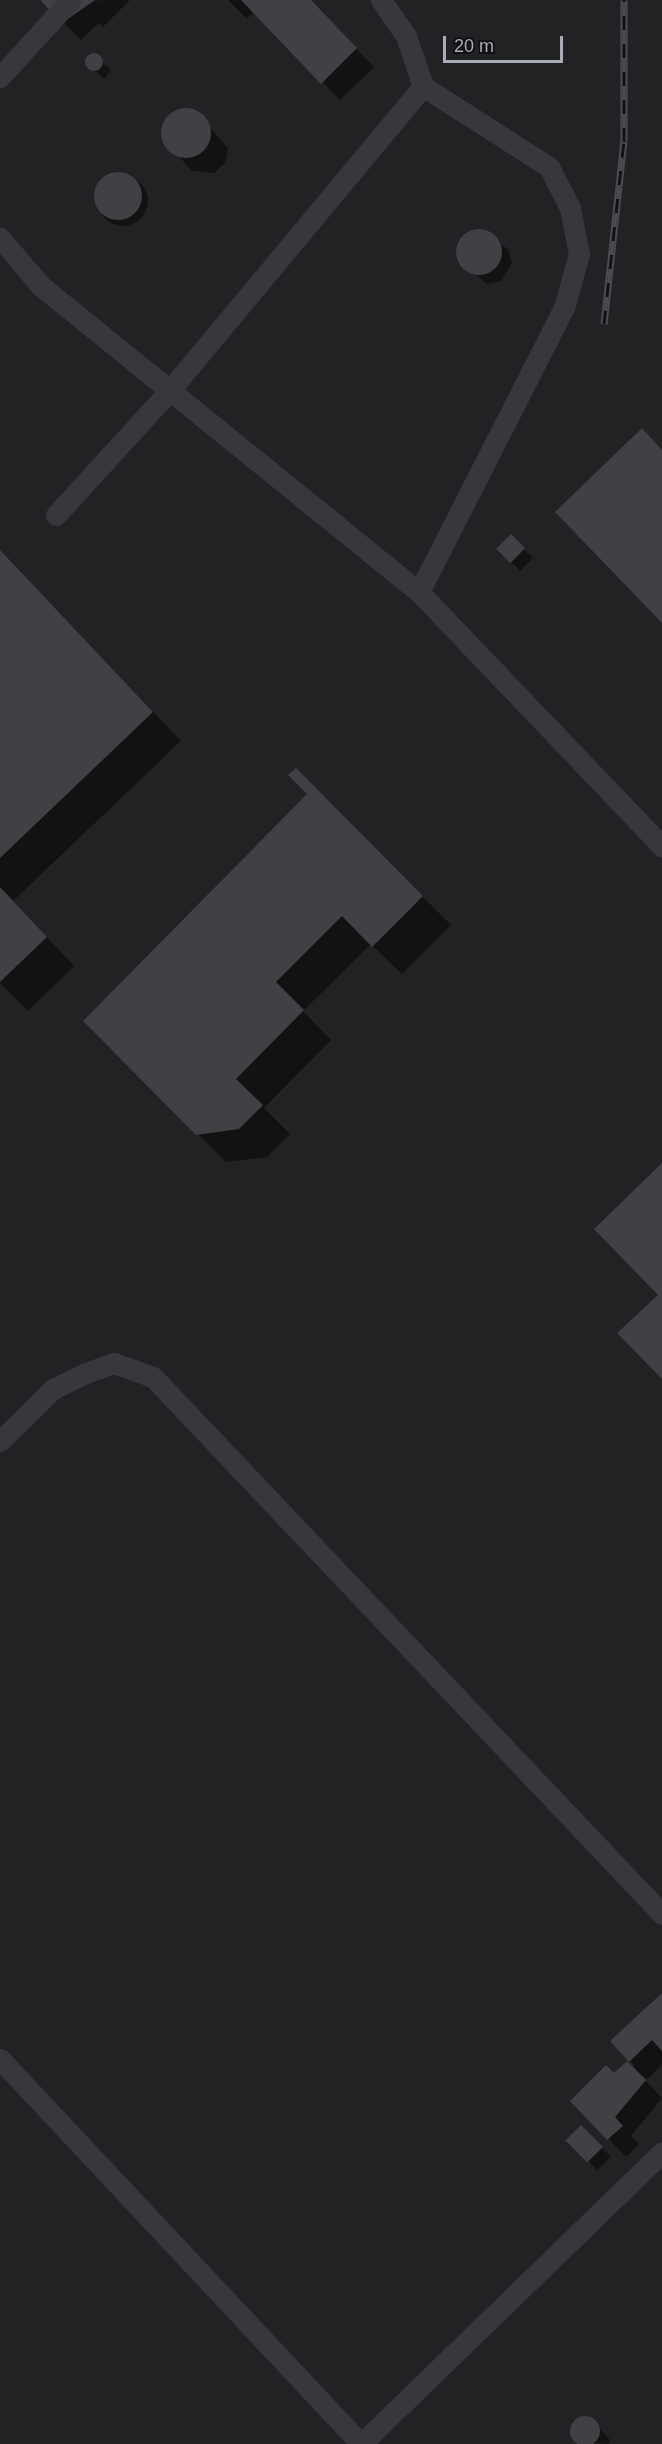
<!DOCTYPE html>
<html>
<head>
<meta charset="utf-8">
<style>
  body { margin:0 }
  #map { position:relative; width:662px; height:2444px; overflow:hidden; background:#161618; font-family:Arial,sans-serif }
  div>[style] { position:absolute }
  .built>* { inset:0; background:#222225; transform-origin:0 0 }
  .shadow>* { inset:0; background:#0007; transform-origin:0 0 }
  .round { border-radius:50% }
  .building>* { inset:0; background:#404145; transform-origin:0 0 }
  .lane>* { height:21px; margin:-10.5px; padding:0 10.5px; transform-origin:10.5px; border-radius:10.5px; background:#37383d }
  .rail>* { height:7px; margin-top:-3.5px; transform-origin:0; background:repeating-linear-gradient(90deg,#111113 0 14px,#4a4c52 0 28px); box-sizing:border-box; border-block:2px solid #4a4c52 }
  span { translate:-50% -50%; white-space:nowrap; text-align:center; line-height:1.15; -webkit-text-stroke:4.5px #111113; paint-order:stroke }
  .scale { position:absolute; left:443px; top:36px; width:120px; height:27px; box-sizing:border-box; border:3px solid #a8adb8; border-top:0; padding-left:8px; font-size:18px; line-height:21px; white-space:nowrap; color:#a8adb8; -webkit-text-stroke:4px #111113; paint-order:stroke }
</style>
</head>
<body>
<div id="map">
  <div class="built">
    <div style="left:0;top:0;width:662px;height:2444px"></div>
  </div>
  <div class="shadow">
    <div style="clip-path:polygon(130px 0,103px 27px,99px 23px,81px 40px,43px 1px)"></div>
    <div style="clip-path:polygon(228px 0,309px 0,374px 67px,340px 100px,254px 12px,247px 19px)"></div>
    <div style="clip-path:polygon(94px 55px,111px 70px,104px 79px,87px 62px)"></div>
    <div style="clip-path:polygon(180px 110px,196px 112px,228px 148px,225px 163px,214px 173px,192px 171px,165px 141px,165px 126px)"></div>
    <div class="round" style="left:98px;top:176px;width:50px;height:50px"></div>
    <div style="clip-path:polygon(479px 230px,508px 249px,512px 263px,501px 281px,487px 284px,459px 261px,458px 247px,466px 235px)"></div>
    <div style="left:511px;top:536px;width:31px;height:18px;rotate:45deg"></div>
    <div style="clip-path:polygon(0 551px,181px 741px,13px 901px,74px 966px,28px 1011px,0 983px)"></div>
    <div style="clip-path:polygon(296px 770px,451px 925px,402px 974px,371px 944px,303px 1011px,331px 1040px,264px 1108px,290px 1134px,267px 1157px,226px 1162px,85px 1021px,309px 794px)"></div>
    <div style="clip-path:polygon(662px 1995px,662px 2065px,647px 2079px,640px 2075px,662px 2098px,631px 2136px,639px 2144px,626px 2157px,572px 2101px,635px 2066px,612px 2042px)"></div>
    <div style="left:581px;top:2127px;width:42px;height:19px;rotate:45deg"></div>
    <div style="clip-path:polygon(589px 2417px,610px 2440px,608px 2444px,574px 2441px,573px 2424px)"></div>
  </div>
  <div class="building">
    <div style="clip-path:polygon(95px 0,62px 23px,41px 1px,42px 0)"></div>
    <div style="clip-path:polygon(241px 0,311px 0,357px 48px,321px 84px)"></div>
    <div class="round" style="left:85px;top:53px;width:18px;height:18px"></div>
    <div class="round" style="left:161px;top:108px;width:50px;height:50px"></div>
    <div class="round" style="left:94px;top:172px;width:48px;height:48px"></div>
    <div class="round" style="left:456px;top:229px;width:46px;height:46px"></div>
    <div style="clip-path:polygon(642px 428px,662px 450px,662px 623px,555px 512px)"></div>
    <div style="left:511px;top:534px;width:20px;height:21px;rotate:45deg"></div>
    <div style="clip-path:polygon(0 550px,153px 712px,0 858px)"></div>
    <div style="clip-path:polygon(296px 768px,423px 896px,372px 947px,342px 916px,276px 982px,304px 1010px,236px 1079px,263px 1105px,239px 1129px,196px 1135px,83px 1021px,307px 794px,288px 775px)"></div>
    <div style="clip-path:polygon(0 887px,47px 937px,0 982px)"></div>
    <div style="clip-path:polygon(662px 1163px,662px 1379px,617px 1333px,658px 1295px,594px 1229px)"></div>
    <div style="clip-path:polygon(662px 1993px,662px 2051px,652px 2040px,629px 2062px,610px 2041px)"></div>
    <div style="clip-path:polygon(627px 2061px,646px 2080px,615px 2117px,623px 2126px,607px 2140px,570px 2101px,606px 2065px,614px 2073px)"></div>
    <div style="left:581px;top:2125px;width:31px;height:22px;rotate:45deg"></div>
    <div class="round" style="left:570px;top:2416px;width:30px;height:30px"></div>
  </div>
  <div class="lane">
    <div style="left:0;top:77px;width:104px;rotate:-47.7deg"></div>
    <div style="left:0;top:238px;width:63px;rotate:49.5deg"></div>
    <div style="left:41px;top:286px;width:486px;rotate:39deg"></div>
    <div style="left:419px;top:592px;width:352px;rotate:46.3deg"></div>
    <div style="left:56px;top:515px;width:169px;rotate:-47.6deg"></div>
    <div style="left:170px;top:390px;width:396px;rotate:-50.2deg"></div>
    <div style="left:423px;top:86px;width:53px;rotate:-108.8deg"></div>
    <div style="left:406px;top:36px;width:44px;rotate:-124.8deg"></div>
    <div style="left:419px;top:592px;width:319px;rotate:-63deg"></div>
    <div style="left:564px;top:308px;width:56px;rotate:-74.5deg"></div>
    <div style="left:579px;top:254px;width:47px;rotate:-101.1deg"></div>
    <div style="left:570px;top:208px;width:46px;rotate:-117.1deg"></div>
    <div style="left:549px;top:167px;width:150px;rotate:-147.3deg"></div>
    <div style="left:0;top:1441px;width:74px;rotate:-44.5deg"></div>
    <div style="left:53px;top:1389px;width:37px;rotate:-26deg"></div>
    <div style="left:86px;top:1373px;width:30px;rotate:-20deg"></div>
    <div style="left:114px;top:1363px;width:41px;rotate:19.7deg"></div>
    <div style="left:153px;top:1377px;width:740px;rotate:46.53deg"></div>
    <div style="left:0;top:2059px;width:528px;rotate:46.84deg"></div>
    <div style="left:361px;top:2444px;width:419px;rotate:-44.1deg"></div>
  </div>
  <div class="rail">
    <div style="left:604px;top:324px;width:184px;rotate:-83.8deg"></div>
    <div style="left:624px;top:141px;width:141px;rotate:-90deg"></div>
  </div>
  <div class="scale">20 m</div>
</div>
</body>
</html>
